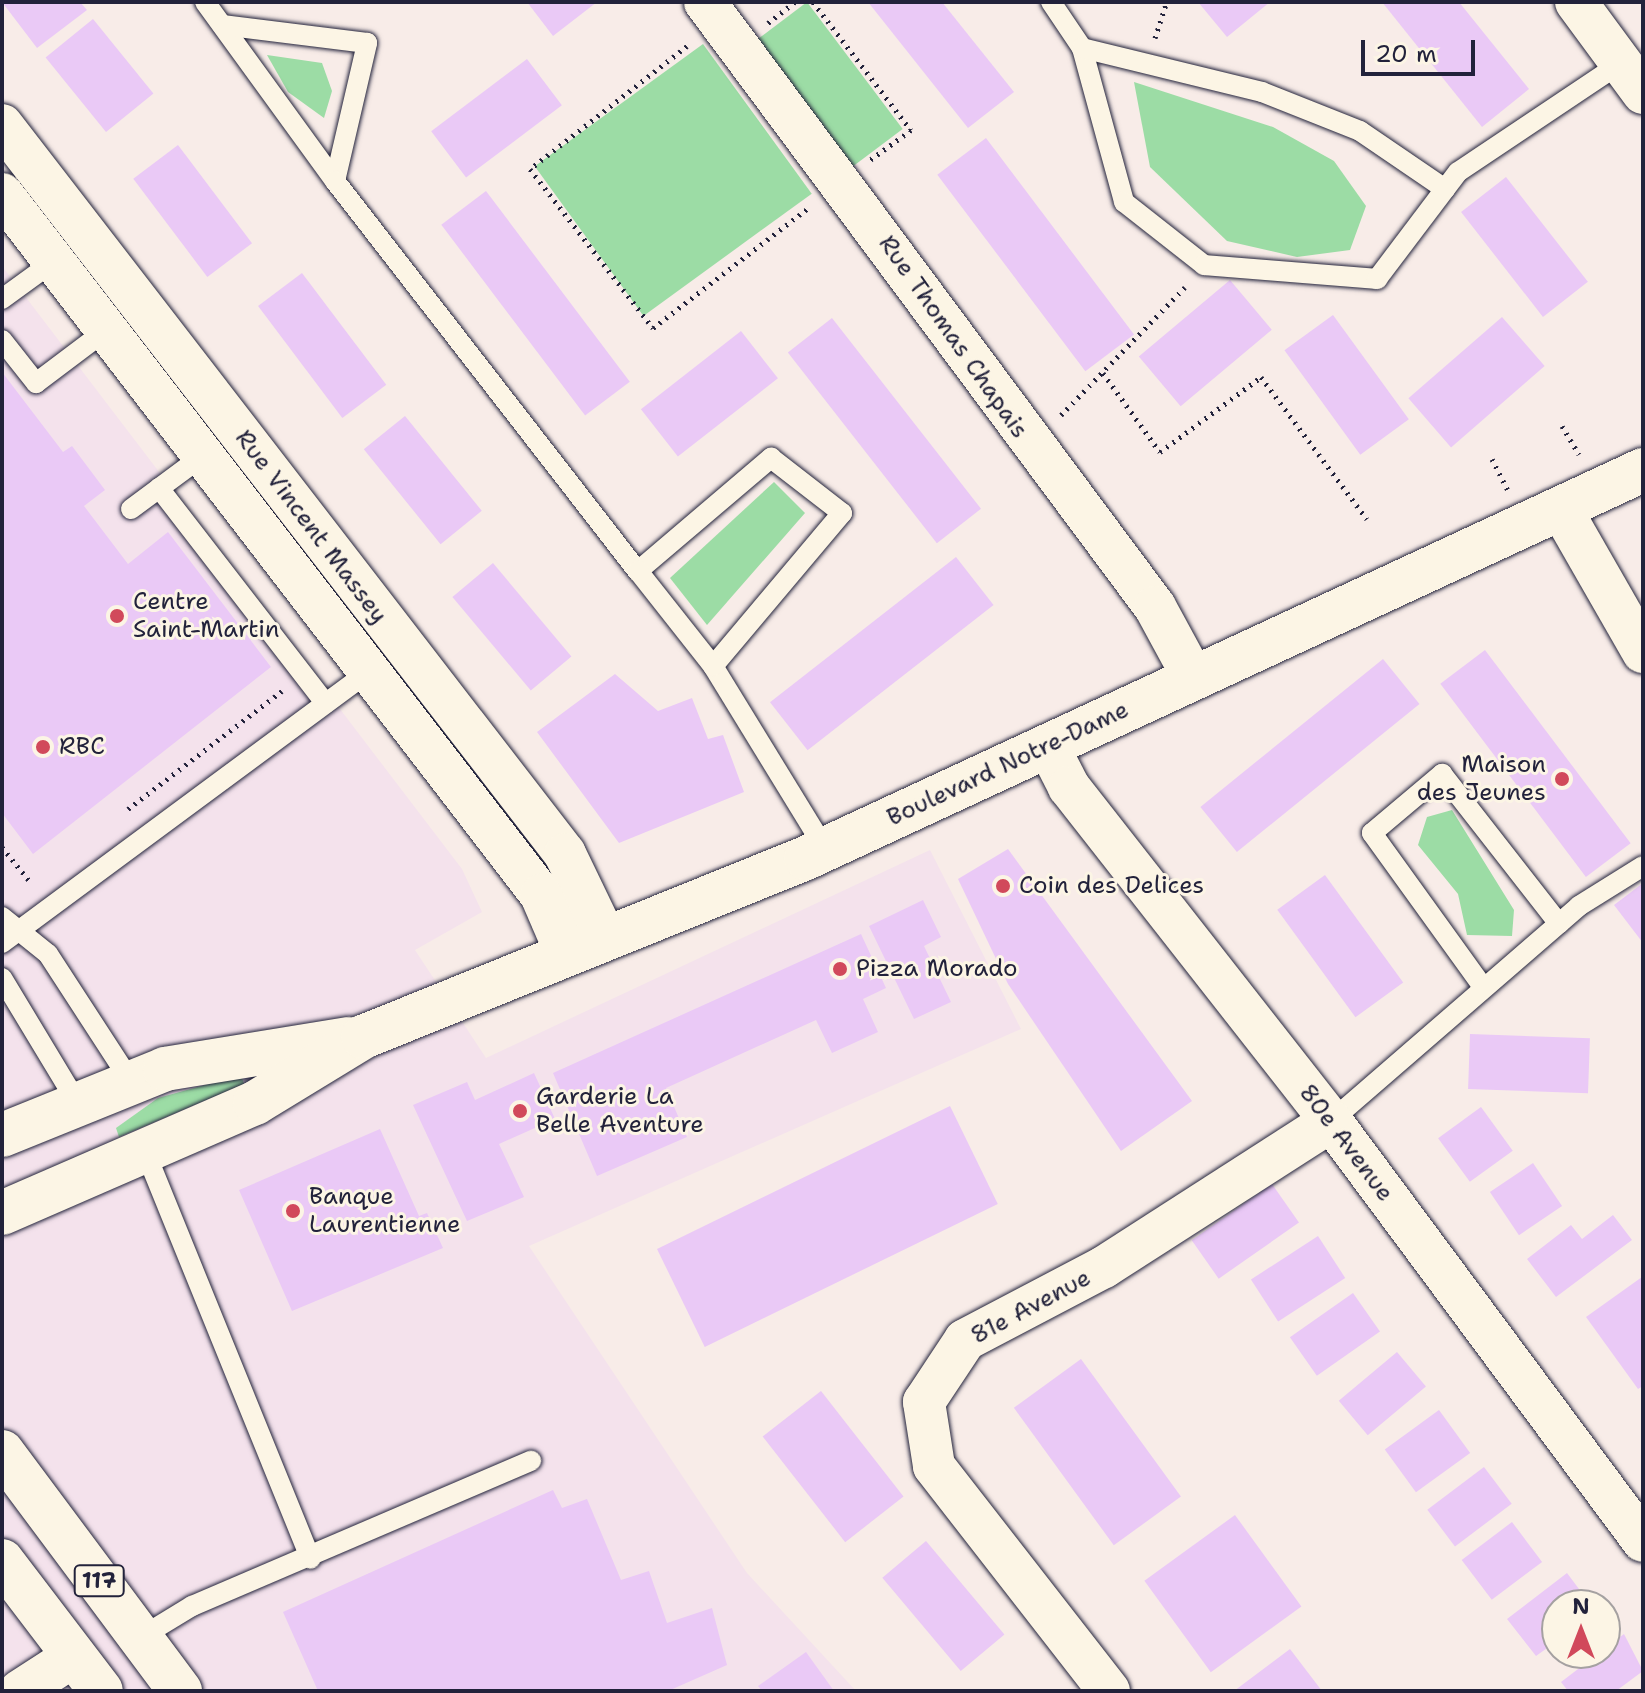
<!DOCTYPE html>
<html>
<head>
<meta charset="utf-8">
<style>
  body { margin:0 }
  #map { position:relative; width:1645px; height:1693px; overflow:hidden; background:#f8ece8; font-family:"Shantell Sans",sans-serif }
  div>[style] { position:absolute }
  .built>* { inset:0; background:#f4e2ec }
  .green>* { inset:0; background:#9cdca5; transform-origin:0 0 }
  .building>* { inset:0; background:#eac9f6; transform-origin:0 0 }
  .path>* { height:5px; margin-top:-2.5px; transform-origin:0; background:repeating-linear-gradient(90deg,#22223b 0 2px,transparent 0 8px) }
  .roads { filter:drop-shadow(0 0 2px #22223b) drop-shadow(0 0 2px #22223b) }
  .service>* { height:20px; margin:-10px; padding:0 10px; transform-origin:10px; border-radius:10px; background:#fcf5e5 }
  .minor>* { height:42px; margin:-21px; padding:0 21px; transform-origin:21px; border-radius:21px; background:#fcf5e5 }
  .tertiary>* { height:44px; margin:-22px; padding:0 22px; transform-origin:22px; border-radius:22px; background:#fcf5e5 }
  .primary>* { height:44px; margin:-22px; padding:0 22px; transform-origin:22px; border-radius:22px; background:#fcf5e5 }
  .dots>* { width:22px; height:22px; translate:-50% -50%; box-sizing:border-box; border:4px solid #fcf5e5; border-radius:50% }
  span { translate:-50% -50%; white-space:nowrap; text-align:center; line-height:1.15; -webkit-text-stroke:6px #fcf5e5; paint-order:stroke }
  .shield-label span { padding:2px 6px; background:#fcf5e5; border:2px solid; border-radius:6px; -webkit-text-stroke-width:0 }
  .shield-label { font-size:22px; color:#22223b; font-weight:700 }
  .street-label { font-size:24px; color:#22223b }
  .poi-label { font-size:24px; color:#22223b }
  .left { translate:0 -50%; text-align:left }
  .right { translate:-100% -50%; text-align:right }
  .frame { position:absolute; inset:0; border:4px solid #22223b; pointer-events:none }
  .north { position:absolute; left:1541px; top:1589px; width:80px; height:80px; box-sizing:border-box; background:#fcf5e5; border:2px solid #a5a1a1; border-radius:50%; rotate:0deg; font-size:22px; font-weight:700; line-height:32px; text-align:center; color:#22223b }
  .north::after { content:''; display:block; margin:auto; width:28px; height:36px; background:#d1495b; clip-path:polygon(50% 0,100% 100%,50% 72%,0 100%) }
  .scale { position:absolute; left:1361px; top:40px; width:114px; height:36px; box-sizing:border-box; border:4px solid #22223b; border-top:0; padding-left:10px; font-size:24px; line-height:28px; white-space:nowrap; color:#22223b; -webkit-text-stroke:6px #fcf5e5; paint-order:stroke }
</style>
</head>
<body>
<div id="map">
  <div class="built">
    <div style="clip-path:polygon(2px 266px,462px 869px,482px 912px,415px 950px,486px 1058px,930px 850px,1021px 1029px,529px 1246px,747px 1573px,856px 1691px,2px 1691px)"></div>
  </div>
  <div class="green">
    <div style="left:807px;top:2px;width:159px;height:65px;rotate:53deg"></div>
    <div style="left:703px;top:44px;width:185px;height:208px;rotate:54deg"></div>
    <div style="clip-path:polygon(267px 55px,322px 63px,332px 91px,324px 118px,288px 92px)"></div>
    <div style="clip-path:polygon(1134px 82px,1273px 127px,1334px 161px,1366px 206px,1350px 250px,1297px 257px,1227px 241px,1150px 167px)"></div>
    <div style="clip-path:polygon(774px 482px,805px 513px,707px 625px,670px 578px)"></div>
    <div style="clip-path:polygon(1452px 810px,1514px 910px,1512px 936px,1467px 935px,1458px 894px,1418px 845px,1427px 817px)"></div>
    <div style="clip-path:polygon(241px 1075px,244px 1084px,119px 1137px,116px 1128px,158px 1098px)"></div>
  </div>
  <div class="building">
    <div style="clip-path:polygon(2px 2px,80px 2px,87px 10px,37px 48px)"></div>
    <div style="clip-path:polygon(527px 2px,597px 2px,553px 36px)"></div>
    <div style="clip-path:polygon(868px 2px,942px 2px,1014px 92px,968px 128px)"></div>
    <div style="clip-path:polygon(1198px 2px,1270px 2px,1227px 37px)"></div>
    <div style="clip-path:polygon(1382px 2px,1459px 2px,1529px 89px,1482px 127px)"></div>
    <div style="left:93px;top:19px;width:96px;height:61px;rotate:51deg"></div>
    <div style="left:527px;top:59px;width:58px;height:120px;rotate:53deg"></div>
    <div style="left:986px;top:138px;width:246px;height:61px;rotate:53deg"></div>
    <div style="left:178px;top:145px;width:123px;height:56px;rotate:53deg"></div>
    <div style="left:1506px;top:177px;width:133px;height:57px;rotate:52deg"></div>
    <div style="left:486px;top:191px;width:239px;height:56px;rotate:53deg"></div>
    <div style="left:302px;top:273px;width:140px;height:55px;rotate:53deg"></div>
    <div style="left:1230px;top:280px;width:65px;height:119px;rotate:50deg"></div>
    <div style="left:1333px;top:315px;width:129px;height:60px;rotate:54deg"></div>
    <div style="left:1502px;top:317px;width:65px;height:124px;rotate:49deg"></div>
    <div style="left:832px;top:318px;width:242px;height:56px;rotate:52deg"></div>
    <div style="left:741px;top:331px;width:60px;height:127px;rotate:52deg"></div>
    <div style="clip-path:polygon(2px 372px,63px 452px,72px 446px,105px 490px,84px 506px,128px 564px,168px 532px,271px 667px,33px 854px,2px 813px)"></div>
    <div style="left:405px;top:416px;width:122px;height:53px;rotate:51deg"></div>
    <div style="left:956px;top:557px;width:61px;height:236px;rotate:52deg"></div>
    <div style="left:493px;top:563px;width:122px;height:53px;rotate:50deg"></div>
    <div style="left:1485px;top:650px;width:242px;height:56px;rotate:53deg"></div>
    <div style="left:1383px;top:659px;width:58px;height:235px;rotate:51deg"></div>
    <div style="clip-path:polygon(615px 674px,658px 711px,692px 698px,708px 739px,723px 735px,744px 792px,619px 843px,537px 732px)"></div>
    <div style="clip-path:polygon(1008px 849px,1192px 1101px,1121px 1151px,1008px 984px,958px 879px)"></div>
    <div style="left:1325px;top:875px;width:133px;height:59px;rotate:54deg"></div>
    <div style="clip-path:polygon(1643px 883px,1643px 943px,1614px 905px)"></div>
    <div style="clip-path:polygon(923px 900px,941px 937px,924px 946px,951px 1002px,914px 1019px,869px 926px)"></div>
    <div style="clip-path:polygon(861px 934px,886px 988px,863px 999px,878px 1032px,832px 1053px,816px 1020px,666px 1088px,687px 1137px,597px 1176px,553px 1073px)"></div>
    <div style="left:1470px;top:1034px;width:120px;height:55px;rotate:2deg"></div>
    <div style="clip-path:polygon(534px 1073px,555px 1119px,499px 1144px,524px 1197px,467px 1221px,413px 1105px,467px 1082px,475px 1100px)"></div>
    <div style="left:950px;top:1106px;width:109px;height:326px;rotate:64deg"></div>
    <div style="left:1481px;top:1107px;width:54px;height:53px;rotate:54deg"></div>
    <div style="clip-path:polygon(380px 1129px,419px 1216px,427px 1213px,443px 1248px,292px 1311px,239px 1190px)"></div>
    <div style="left:1533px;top:1163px;width:52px;height:52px;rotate:56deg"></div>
    <div style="left:1272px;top:1184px;width:47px;height:98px;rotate:55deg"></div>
    <div style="clip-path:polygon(1613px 1215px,1632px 1240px,1556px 1297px,1527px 1259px,1571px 1225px,1582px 1239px)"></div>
    <div style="left:1318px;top:1236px;width:50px;height:80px;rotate:57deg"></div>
    <div style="clip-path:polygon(1642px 1277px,1643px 1386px,1638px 1389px,1586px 1317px)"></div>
    <div style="left:1353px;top:1293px;width:47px;height:77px;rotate:55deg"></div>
    <div style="left:1397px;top:1352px;width:45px;height:76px;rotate:50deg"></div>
    <div style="left:1081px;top:1359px;width:170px;height:83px;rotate:54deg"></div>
    <div style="left:821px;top:1391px;width:134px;height:74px;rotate:52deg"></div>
    <div style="left:1439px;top:1410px;width:53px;height:67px;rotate:54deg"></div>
    <div style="left:1484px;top:1467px;width:46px;height:71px;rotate:53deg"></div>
    <div style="clip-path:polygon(553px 1490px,562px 1508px,587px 1499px,621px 1580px,649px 1571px,667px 1623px,712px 1608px,727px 1665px,668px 1691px,318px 1691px,283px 1612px)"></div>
    <div style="left:1235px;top:1515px;width:113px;height:112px;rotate:54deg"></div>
    <div style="left:1512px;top:1522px;width:50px;height:63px;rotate:53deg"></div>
    <div style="left:926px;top:1541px;width:122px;height:57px;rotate:50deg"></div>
    <div style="clip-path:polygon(1567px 1573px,1591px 1605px,1557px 1605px,1557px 1641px,1536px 1656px,1507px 1619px)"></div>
    <div style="clip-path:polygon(1624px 1634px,1643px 1671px,1616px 1691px,1568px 1691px,1561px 1682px)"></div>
    <div style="clip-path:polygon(1290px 1649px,1322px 1691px,1234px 1691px)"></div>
    <div style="clip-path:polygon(806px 1652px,834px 1691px,762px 1691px,758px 1686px)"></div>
  </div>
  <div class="path">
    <div style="left:813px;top:2px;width:161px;rotate:52.6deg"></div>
    <div style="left:911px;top:130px;width:51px;rotate:143.8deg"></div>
    <div style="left:768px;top:23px;width:34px;rotate:-38deg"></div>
    <div style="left:1155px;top:38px;width:38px;rotate:-72deg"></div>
    <div style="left:687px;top:46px;width:199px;rotate:141.9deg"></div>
    <div style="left:530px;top:169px;width:201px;rotate:52.3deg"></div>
    <div style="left:653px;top:328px;width:196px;rotate:-37.7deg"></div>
    <div style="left:1103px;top:373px;width:97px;rotate:54.2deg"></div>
    <div style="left:1160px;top:452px;width:126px;rotate:-36.6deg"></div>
    <div style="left:1261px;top:377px;width:177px;rotate:53.3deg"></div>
    <div style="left:1061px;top:415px;width:178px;rotate:-45.9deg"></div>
    <div style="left:1562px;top:426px;width:33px;rotate:59deg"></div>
    <div style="left:1492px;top:459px;width:34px;rotate:63deg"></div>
    <div style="left:128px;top:809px;width:194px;rotate:-37.5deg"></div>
    <div style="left:2px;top:847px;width:46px;rotate:51.1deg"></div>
  </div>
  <div class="roads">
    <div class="service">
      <div style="left:205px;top:2px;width:221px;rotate:54deg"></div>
      <div style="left:335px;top:181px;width:142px;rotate:-76.9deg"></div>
      <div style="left:367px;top:43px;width:146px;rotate:-172.9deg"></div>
      <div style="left:1051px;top:2px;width:55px;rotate:56deg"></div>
      <div style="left:1082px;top:48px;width:160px;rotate:74.7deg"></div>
      <div style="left:1124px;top:202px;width:102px;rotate:38.2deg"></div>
      <div style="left:1204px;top:265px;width:174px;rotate:4.6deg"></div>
      <div style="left:1377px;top:279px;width:134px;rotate:-52.9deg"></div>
      <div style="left:1458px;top:172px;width:196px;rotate:-33.8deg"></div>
      <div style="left:1082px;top:48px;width:185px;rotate:13.7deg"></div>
      <div style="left:1262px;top:92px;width:105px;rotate:21.7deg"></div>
      <div style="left:1360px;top:131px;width:103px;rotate:34.3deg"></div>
      <div style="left:335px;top:181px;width:494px;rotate:52.2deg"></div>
      <div style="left:638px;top:571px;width:175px;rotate:-40.4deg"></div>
      <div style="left:771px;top:458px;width:90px;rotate:37.8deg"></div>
      <div style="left:842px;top:513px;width:200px;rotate:130.1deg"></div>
      <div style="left:713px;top:666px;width:215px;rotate:58.5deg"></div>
      <div style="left:2px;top:299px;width:68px;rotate:-36deg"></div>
      <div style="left:2px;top:340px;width:55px;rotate:51.7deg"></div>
      <div style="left:36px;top:383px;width:86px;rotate:-37deg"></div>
      <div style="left:159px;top:488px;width:272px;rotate:52.3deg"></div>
      <div style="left:131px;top:509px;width:96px;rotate:-36.5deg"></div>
      <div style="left:638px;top:571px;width:121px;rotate:51.7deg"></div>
      <div style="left:2px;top:917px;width:59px;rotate:38.8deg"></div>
      <div style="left:48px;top:954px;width:153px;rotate:57deg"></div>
      <div style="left:2px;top:943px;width:455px;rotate:-36.5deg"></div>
      <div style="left:2px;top:978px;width:147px;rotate:58.9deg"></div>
      <div style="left:1483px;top:987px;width:190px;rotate:-125.8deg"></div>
      <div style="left:1372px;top:833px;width:92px;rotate:-40.1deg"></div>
      <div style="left:1442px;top:774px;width:190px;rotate:52deg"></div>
      <div style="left:1331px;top:1121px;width:328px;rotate:-40.9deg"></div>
      <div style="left:1579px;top:906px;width:75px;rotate:-32deg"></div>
      <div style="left:145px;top:1151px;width:440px;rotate:67.9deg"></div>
      <div style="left:141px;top:1637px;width:60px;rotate:-31.3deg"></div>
      <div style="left:192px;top:1606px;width:369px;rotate:-23.2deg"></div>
    </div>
    <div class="minor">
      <div style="left:705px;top:2px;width:754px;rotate:53.36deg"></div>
      <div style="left:1155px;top:607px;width:80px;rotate:61.5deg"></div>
      <div style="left:1576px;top:2px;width:113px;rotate:53.6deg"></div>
      <div style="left:2px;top:125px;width:921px;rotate:52.32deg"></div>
      <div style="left:565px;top:854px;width:92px;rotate:64.3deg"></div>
      <div style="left:2px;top:194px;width:884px;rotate:52.44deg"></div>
      <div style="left:541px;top:895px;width:63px;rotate:66.7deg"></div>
      <div style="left:1561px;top:509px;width:165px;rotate:60.2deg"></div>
      <div style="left:1048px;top:746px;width:46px;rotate:62.9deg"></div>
      <div style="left:1069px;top:787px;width:424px;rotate:51.9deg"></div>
      <div style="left:1331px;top:1121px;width:523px;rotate:53.39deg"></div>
      <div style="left:20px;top:1691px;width:64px;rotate:-32.9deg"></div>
      <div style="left:1109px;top:1691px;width:285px;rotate:-127.9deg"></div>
      <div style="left:934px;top:1466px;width:65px;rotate:-98.9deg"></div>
      <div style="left:924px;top:1402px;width:74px;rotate:-56.5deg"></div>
      <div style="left:965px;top:1340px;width:157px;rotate:-27.7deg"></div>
      <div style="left:1104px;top:1267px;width:270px;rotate:-32.7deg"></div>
    </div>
    <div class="tertiary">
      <div style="left:2px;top:1135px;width:176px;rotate:-22deg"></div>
      <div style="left:165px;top:1069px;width:186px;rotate:-9.3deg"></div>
      <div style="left:2px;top:1213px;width:276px;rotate:-23.5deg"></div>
      <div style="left:255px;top:1103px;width:127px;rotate:-31.4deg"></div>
      <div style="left:363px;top:1037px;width:478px;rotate:-22deg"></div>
      <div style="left:806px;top:858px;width:923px;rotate:-24.87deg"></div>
    </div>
    <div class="primary">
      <div style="left:2px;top:1452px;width:298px;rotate:53.3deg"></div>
      <div style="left:2px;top:1561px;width:163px;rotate:52.7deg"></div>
    </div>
  </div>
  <div class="dots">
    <div style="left:117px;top:616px;background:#d1495b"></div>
    <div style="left:43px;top:747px;background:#d1495b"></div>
    <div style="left:1562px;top:779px;background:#d1495b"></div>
    <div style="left:1003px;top:886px;background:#d1495b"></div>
    <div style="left:840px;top:969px;background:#d1495b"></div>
    <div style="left:520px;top:1111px;background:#d1495b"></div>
    <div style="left:293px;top:1211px;background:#d1495b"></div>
  </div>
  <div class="shield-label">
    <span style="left:99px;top:1581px">117</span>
  </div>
  <div class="street-label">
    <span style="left:953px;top:337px;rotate:55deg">Rue Thomas Chapais</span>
    <span style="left:311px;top:527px;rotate:53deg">Rue Vincent Massey</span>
    <span style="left:1008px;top:764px;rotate:-25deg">Boulevard Notre-Dame</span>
    <span style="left:1346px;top:1143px;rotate:53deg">80e Avenue</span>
    <span style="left:1031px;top:1307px;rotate:-28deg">81e Avenue</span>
  </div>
  <div class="poi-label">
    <span class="left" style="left:133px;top:616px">Centre<br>Saint-Martin</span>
    <span class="left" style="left:59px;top:747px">RBC</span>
    <span class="right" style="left:1546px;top:779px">Maison<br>des Jeunes</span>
    <span class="left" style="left:1019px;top:886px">Coin des Delices</span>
    <span class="left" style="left:856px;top:969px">Pizza Morado</span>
    <span class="left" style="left:536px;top:1111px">Garderie La<br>Belle Aventure</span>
    <span class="left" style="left:309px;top:1211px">Banque<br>Laurentienne</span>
  </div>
  <div class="frame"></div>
  <div class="north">N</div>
  <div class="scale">20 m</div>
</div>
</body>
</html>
